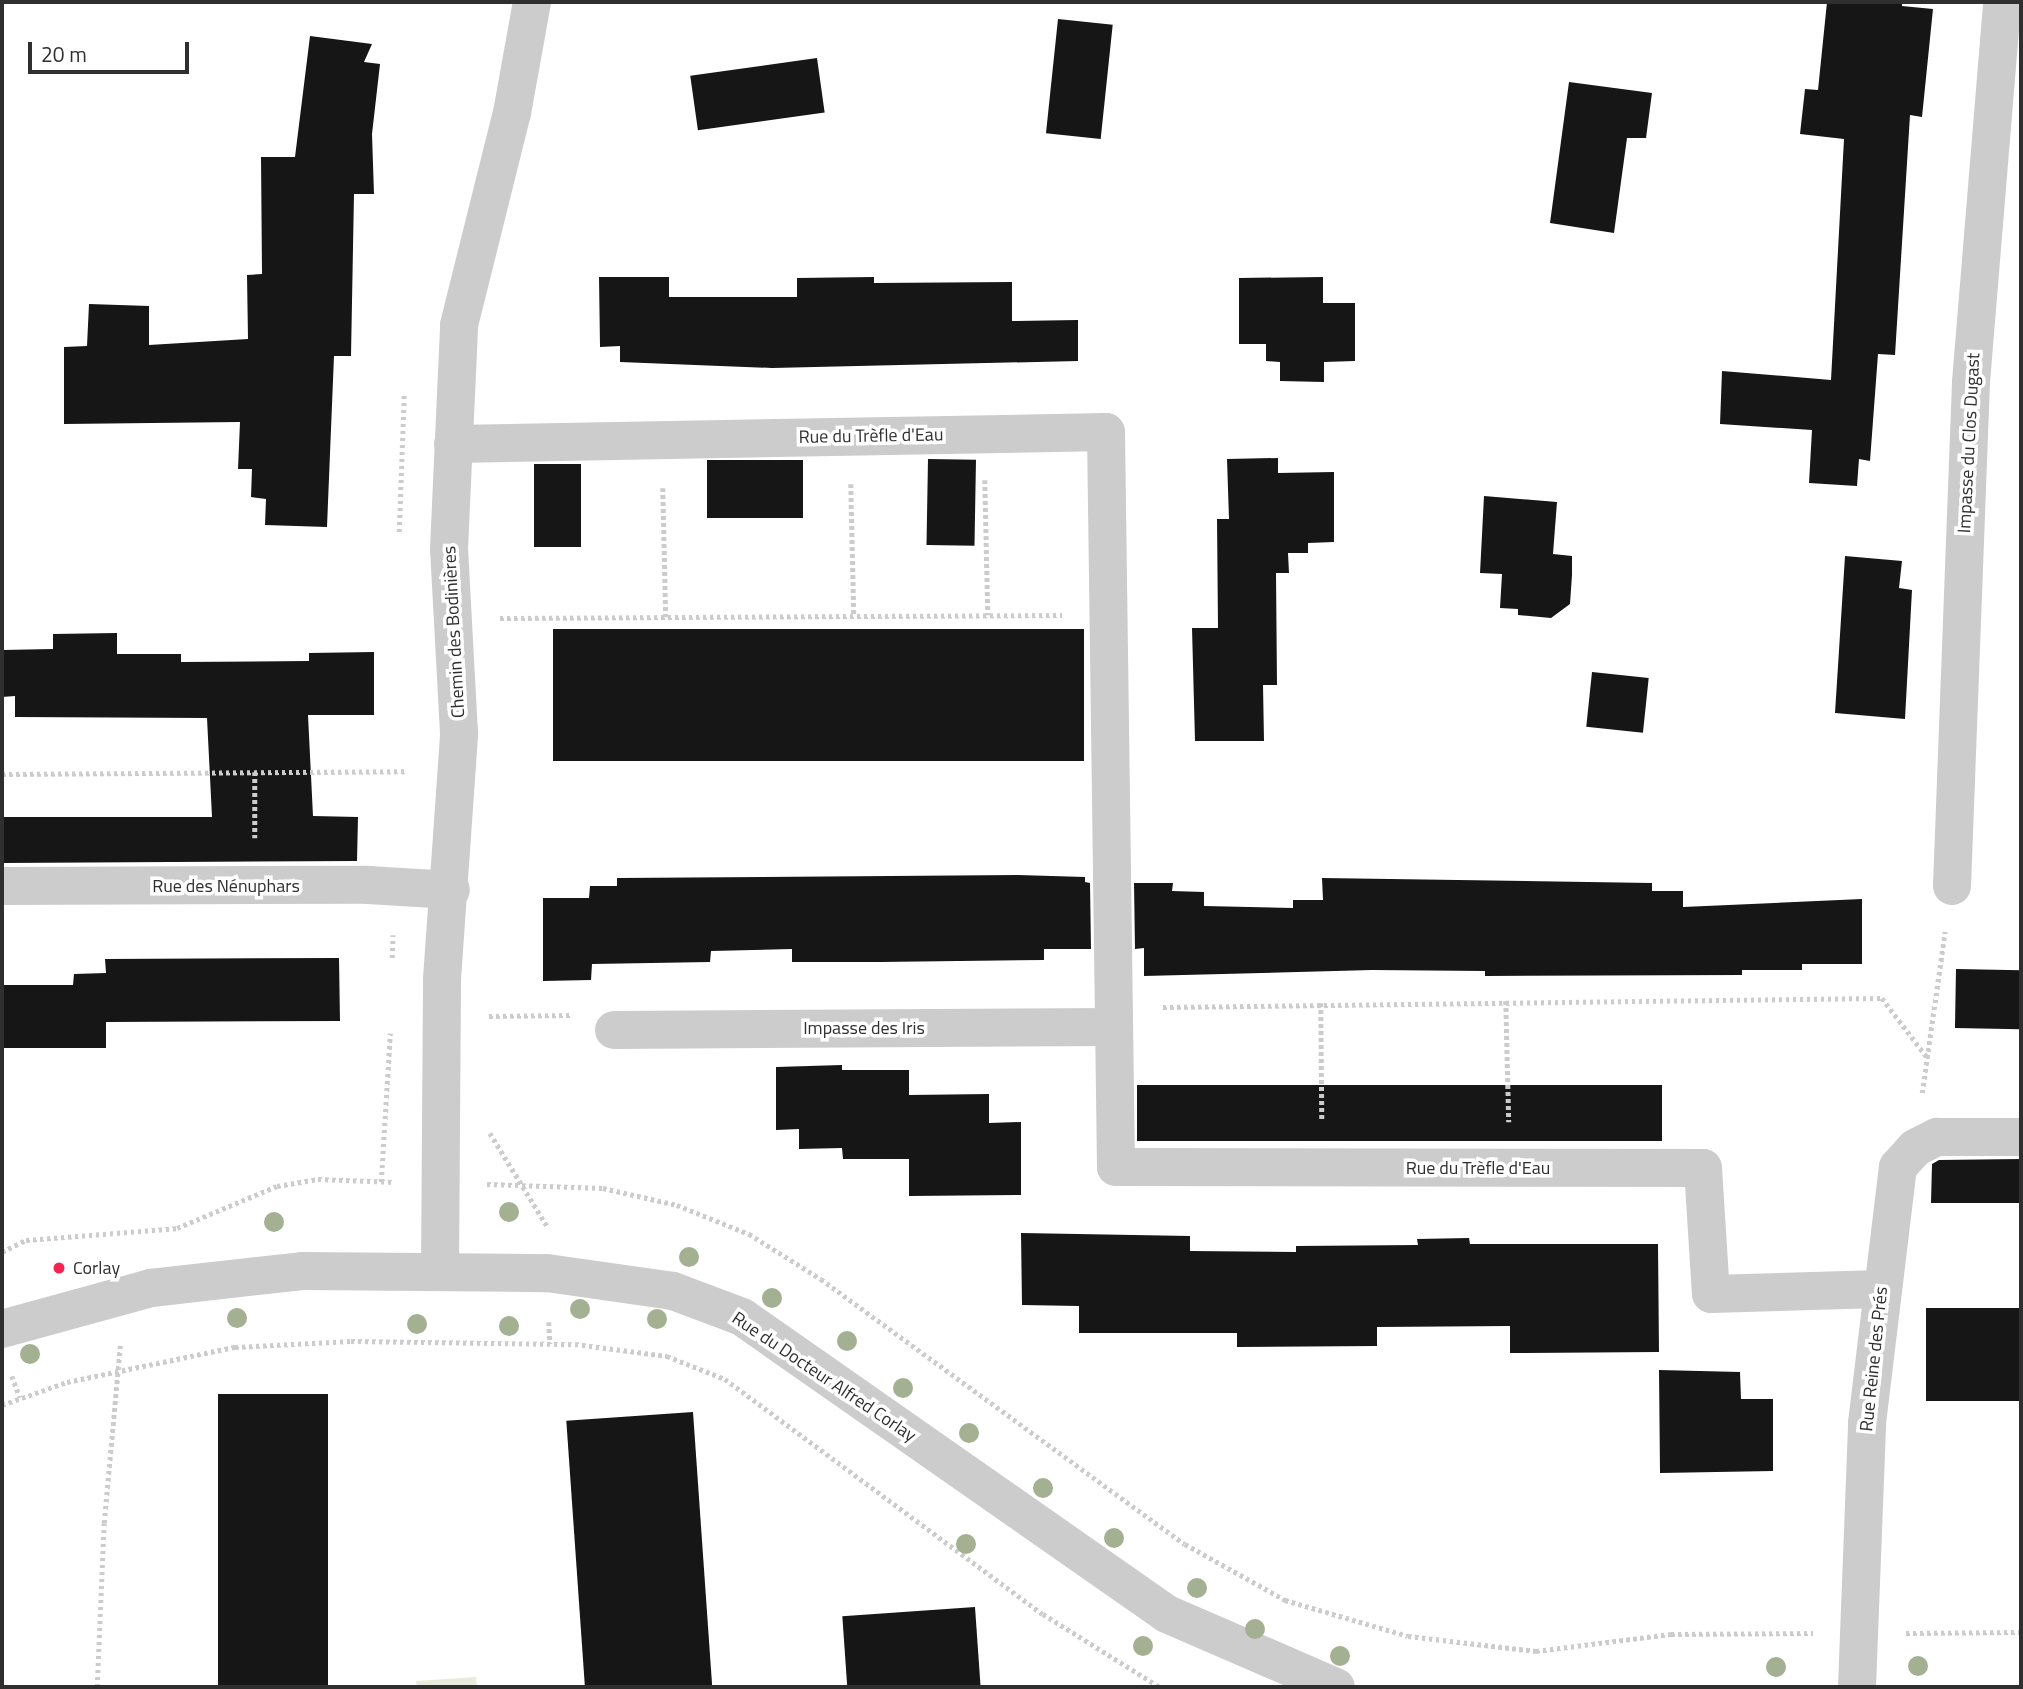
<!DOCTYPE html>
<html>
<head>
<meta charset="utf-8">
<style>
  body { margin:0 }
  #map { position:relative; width:2023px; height:1689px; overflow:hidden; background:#fff; font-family:"Titillium Web",sans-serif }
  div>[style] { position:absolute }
  .green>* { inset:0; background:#e8eddb }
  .building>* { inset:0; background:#161616; transform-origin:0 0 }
  .path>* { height:4.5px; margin-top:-2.25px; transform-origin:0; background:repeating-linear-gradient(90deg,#ccc 0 3.5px,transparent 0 7px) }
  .minor>* { height:38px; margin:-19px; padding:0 19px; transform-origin:19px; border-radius:19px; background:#ccc }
  .tertiary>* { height:38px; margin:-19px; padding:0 19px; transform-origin:19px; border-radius:19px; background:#ccc }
  .trees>* { width:20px; height:20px; margin:-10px; border-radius:50%; background:#a4b092 }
  .dots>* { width:19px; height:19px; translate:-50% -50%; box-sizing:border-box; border:4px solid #fff; border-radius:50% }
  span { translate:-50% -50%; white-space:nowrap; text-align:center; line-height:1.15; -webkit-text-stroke:7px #fff; paint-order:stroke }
  .street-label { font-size:18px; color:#2f2f2f }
  .poi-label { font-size:18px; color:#2f2f2f }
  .left { translate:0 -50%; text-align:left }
  .frame { position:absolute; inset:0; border:4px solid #2f2f2f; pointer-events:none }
  .scale { position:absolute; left:28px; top:42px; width:161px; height:32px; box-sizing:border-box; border:4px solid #2f2f2f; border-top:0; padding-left:9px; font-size:21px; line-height:24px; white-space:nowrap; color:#2f2f2f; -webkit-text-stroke:5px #fff; paint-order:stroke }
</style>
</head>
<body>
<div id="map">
  <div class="green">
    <div style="clip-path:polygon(476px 1677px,477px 1687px,417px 1687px,416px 1681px)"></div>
  </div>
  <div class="building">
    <div style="clip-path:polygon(1827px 2px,1902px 2px,1902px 6px,1933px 9px,1922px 117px,1910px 115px,1895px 355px,1878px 354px,1870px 461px,1859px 459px,1857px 486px,1809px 483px,1812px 430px,1720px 424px,1722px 371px,1831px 380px,1844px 139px,1800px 134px,1805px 89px,1818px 90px)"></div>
    <div style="left:1058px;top:19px;width:55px;height:115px;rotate:6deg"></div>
    <div style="clip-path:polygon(310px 36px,372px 44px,364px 62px,380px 64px,372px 134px,374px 194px,354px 194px,351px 356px,334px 356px,327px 527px,265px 525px,266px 499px,251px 497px,252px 469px,238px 469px,240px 422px,64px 424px,64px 347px,87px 346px,89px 304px,149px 306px,149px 345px,248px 339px,247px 275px,262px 274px,261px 157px,295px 157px)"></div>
    <div style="left:817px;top:58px;width:55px;height:128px;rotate:82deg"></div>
    <div style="clip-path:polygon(1569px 82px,1652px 93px,1646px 138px,1627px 138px,1614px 233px,1550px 223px)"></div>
    <div style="clip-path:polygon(599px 277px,669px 277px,669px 297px,797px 297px,797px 278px,874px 277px,874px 283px,1012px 282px,1012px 321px,1078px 320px,1078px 361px,772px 368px,620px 362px,620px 346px,600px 347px)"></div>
    <div style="clip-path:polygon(1323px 277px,1323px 303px,1355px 303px,1355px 361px,1324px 362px,1324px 382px,1280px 381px,1280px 362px,1266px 361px,1266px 344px,1239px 344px,1239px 278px)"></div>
    <div style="clip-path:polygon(1278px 458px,1278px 473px,1334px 472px,1334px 542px,1308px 543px,1308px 553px,1288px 553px,1289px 573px,1276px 573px,1277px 685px,1263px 685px,1264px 741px,1195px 741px,1192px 628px,1218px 628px,1217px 519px,1229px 519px,1227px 459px)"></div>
    <div style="left:928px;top:459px;width:48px;height:86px;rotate:1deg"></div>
    <div style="left:803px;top:460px;width:58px;height:96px;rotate:90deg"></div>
    <div style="left:534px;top:464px;width:47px;height:83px"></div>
    <div style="clip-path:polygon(1484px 496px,1557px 502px,1553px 554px,1572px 556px,1572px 575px,1570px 604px,1551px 618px,1518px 615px,1518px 609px,1500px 608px,1502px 574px,1480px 573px)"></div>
    <div style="clip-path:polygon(1845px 556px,1902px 561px,1899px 588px,1912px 590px,1905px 719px,1835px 713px)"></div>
    <div style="left:1084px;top:629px;width:132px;height:531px;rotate:90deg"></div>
    <div style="clip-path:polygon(117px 633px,117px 654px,181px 654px,181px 662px,309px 661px,309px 653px,374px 652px,374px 715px,308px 715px,313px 816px,358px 817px,357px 861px,3px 863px,3px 817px,212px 817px,207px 718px,15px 717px,15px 696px,2px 697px,2px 650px,53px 649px,53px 634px)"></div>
    <div style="left:1592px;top:672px;width:57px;height:55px;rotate:6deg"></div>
    <div style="clip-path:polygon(1018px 875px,1085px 877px,1085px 882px,1090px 883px,1091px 949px,1044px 949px,1044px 960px,880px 962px,792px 962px,792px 949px,711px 951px,710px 962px,592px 964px,591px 980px,543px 981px,543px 898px,589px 898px,590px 886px,617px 886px,617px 878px)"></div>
    <div style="clip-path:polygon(1322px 878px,1652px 883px,1652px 891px,1683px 891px,1683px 907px,1862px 899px,1862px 964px,1802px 964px,1802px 970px,1742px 970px,1742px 975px,1485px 976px,1485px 971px,1372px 970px,1144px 976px,1144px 948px,1135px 949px,1134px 883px,1173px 883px,1172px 891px,1204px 892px,1204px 906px,1293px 908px,1293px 900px,1323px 900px)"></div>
    <div style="clip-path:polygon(339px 958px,340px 1021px,106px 1022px,106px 1048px,2px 1048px,2px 985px,73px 985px,74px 974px,106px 973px,105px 959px)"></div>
    <div style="left:1956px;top:969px;width:65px;height:59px;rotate:1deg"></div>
    <div style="clip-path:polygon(842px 1065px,842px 1070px,909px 1070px,909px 1095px,989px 1094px,989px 1123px,1021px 1122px,1021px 1195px,909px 1196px,909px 1159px,843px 1159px,842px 1148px,799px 1149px,799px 1129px,776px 1130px,776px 1067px)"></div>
    <div style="left:1662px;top:1085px;width:56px;height:525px;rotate:90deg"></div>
    <div style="clip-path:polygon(2021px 1159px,2021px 1203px,1931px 1203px,1932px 1164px,1939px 1160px)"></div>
    <div style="clip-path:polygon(1021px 1233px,1190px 1236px,1190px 1251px,1296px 1252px,1296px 1246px,1418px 1245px,1417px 1239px,1469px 1238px,1470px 1244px,1658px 1244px,1659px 1352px,1510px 1353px,1510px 1326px,1377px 1327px,1377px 1346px,1237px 1347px,1237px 1333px,1079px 1333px,1079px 1306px,1022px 1305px)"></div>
    <div style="left:2021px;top:1308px;width:93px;height:95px;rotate:90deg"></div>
    <div style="clip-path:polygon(1659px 1370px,1740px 1372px,1741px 1399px,1773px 1399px,1773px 1471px,1660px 1473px)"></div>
    <div style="left:328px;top:1394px;width:293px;height:110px;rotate:90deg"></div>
    <div style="left:693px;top:1412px;width:276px;height:127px;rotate:86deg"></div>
    <div style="left:975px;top:1607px;width:80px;height:133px;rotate:86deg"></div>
  </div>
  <div class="path">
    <div style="left:985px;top:480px;width:135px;rotate:88.7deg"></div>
    <div style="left:851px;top:484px;width:132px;rotate:88.7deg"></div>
    <div style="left:663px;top:488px;width:129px;rotate:88.7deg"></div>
    <div style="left:399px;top:532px;width:138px;rotate:-87.9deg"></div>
    <div style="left:500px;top:618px;width:562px;rotate:-0.31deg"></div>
    <div style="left:255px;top:772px;width:66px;rotate:90deg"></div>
    <div style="left:2px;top:774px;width:405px;rotate:-0.4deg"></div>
    <div style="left:392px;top:958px;width:23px;rotate:-88deg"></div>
    <div style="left:1506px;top:1001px;width:121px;rotate:88.6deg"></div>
    <div style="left:1321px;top:1003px;width:118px;rotate:89.5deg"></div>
    <div style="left:1163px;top:1007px;width:719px;rotate:-0.72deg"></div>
    <div style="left:1882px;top:998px;width:74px;rotate:52.7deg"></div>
    <div style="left:489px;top:1016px;width:82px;rotate:-0.7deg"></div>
    <div style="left:1922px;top:1093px;width:163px;rotate:-81.9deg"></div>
    <div style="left:490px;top:1133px;width:109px;rotate:58.5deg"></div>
    <div style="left:381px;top:1182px;width:149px;rotate:-86.5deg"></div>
    <div style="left:487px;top:1184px;width:116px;rotate:2deg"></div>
    <div style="left:603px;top:1188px;width:76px;rotate:12.9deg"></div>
    <div style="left:677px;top:1205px;width:78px;rotate:21.9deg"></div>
    <div style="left:749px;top:1234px;width:85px;rotate:32deg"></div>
    <div style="left:821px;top:1279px;width:450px;rotate:36.1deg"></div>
    <div style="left:1185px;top:1544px;width:115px;rotate:29.2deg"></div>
    <div style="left:1285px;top:1600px;width:128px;rotate:16.3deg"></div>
    <div style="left:1408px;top:1636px;width:129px;rotate:6.7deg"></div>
    <div style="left:1536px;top:1651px;width:136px;rotate:-7.2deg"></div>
    <div style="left:1671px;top:1634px;width:142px;rotate:-0.4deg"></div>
    <div style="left:2px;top:1252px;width:27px;rotate:-27deg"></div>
    <div style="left:26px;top:1240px;width:151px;rotate:-4.5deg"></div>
    <div style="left:177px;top:1228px;width:108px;rotate:-22.8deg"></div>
    <div style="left:277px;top:1186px;width:42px;rotate:-9.7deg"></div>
    <div style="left:318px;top:1179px;width:77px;rotate:2.2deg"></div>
    <div style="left:549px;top:1322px;width:22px;rotate:87deg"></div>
    <div style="left:12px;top:1376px;width:23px;rotate:70deg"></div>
    <div style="left:2px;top:1405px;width:69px;rotate:-19.5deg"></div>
    <div style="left:67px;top:1382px;width:172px;rotate:-11.8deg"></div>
    <div style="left:235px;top:1347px;width:116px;rotate:-3deg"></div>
    <div style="left:351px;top:1341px;width:224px;rotate:0.8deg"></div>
    <div style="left:575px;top:1344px;width:93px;rotate:7.4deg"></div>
    <div style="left:667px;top:1356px;width:62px;rotate:21.6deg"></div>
    <div style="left:725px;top:1379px;width:395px;rotate:36.5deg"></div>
    <div style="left:1043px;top:1614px;width:138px;rotate:32deg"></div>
    <div style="left:1906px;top:1633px;width:115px;rotate:-0.5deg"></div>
    <div style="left:97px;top:1687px;width:164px;rotate:-87.6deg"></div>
    <div style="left:104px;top:1523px;width:178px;rotate:-84.8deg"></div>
  </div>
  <div class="minor">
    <div style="left:453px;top:444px;width:653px;rotate:-1.05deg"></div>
    <div style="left:1106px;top:432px;width:735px;rotate:89.22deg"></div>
    <div style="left:1116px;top:1167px;width:587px;rotate:0.1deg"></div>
    <div style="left:1703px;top:1168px;width:126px;rotate:86.4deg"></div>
    <div style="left:1711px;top:1294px;width:170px;rotate:-1.7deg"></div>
    <div style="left:2px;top:886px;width:366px;rotate:-0.2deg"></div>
    <div style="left:368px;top:885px;width:83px;rotate:3.4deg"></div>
    <div style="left:1952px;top:886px;width:504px;rotate:-87.84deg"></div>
    <div style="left:1971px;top:382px;width:381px;rotate:-85.3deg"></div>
    <div style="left:614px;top:1030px;width:500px;rotate:-0.34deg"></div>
    <div style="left:1857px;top:1687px;width:264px;rotate:-87.8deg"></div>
    <div style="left:1867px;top:1423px;width:258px;rotate:-83.1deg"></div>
    <div style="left:1898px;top:1167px;width:25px;rotate:-48deg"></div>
    <div style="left:1915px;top:1148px;width:25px;rotate:-27deg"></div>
    <div style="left:1937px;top:1137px;width:84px"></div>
  </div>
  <div class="tertiary">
    <div style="left:440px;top:1271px;width:292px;rotate:-89.6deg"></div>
    <div style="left:442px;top:979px;width:247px;rotate:-86deg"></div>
    <div style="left:459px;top:733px;width:184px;rotate:-93.1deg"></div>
    <div style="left:449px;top:549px;width:224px;rotate:-87.4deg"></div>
    <div style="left:459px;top:325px;width:219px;rotate:-76deg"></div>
    <div style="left:512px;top:113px;width:113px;rotate:-79.8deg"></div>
    <div style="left:2px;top:1329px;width:155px;rotate:-15.4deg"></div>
    <div style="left:151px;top:1288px;width:152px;rotate:-6.4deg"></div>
    <div style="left:302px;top:1271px;width:245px;rotate:0.5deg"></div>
    <div style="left:547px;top:1273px;width:127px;rotate:8.1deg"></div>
    <div style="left:673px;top:1291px;width:74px;rotate:20.6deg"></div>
    <div style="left:742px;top:1317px;width:518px;rotate:34.95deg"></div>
    <div style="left:1167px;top:1614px;width:184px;rotate:23.4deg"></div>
  </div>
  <div class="trees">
    <div style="left:509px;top:1212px"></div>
    <div style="left:274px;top:1222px"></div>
    <div style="left:689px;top:1257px"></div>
    <div style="left:772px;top:1298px"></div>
    <div style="left:580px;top:1309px"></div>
    <div style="left:237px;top:1318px"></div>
    <div style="left:657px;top:1319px"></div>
    <div style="left:417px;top:1324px"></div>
    <div style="left:509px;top:1326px"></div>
    <div style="left:847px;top:1341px"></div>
    <div style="left:30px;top:1354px"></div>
    <div style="left:903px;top:1388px"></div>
    <div style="left:969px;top:1433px"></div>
    <div style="left:1043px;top:1488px"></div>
    <div style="left:1114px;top:1538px"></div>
    <div style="left:966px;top:1544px"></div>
    <div style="left:1197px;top:1588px"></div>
    <div style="left:1255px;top:1629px"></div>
    <div style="left:1143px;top:1646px"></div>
    <div style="left:1340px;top:1656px"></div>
    <div style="left:1918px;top:1666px"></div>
    <div style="left:1776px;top:1667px"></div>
  </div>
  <div class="dots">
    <div style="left:59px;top:1268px;background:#f42352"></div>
  </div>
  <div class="street-label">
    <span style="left:871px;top:436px;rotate:-1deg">Rue du Trèfle d'Eau</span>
    <span style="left:1969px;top:443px;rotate:-87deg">Impasse du Clos Dugast</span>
    <span style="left:454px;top:632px;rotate:-93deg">Chemin des Bodinières</span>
    <span style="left:226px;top:886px">Rue des Nénuphars</span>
    <span style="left:864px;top:1028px">Impasse des Iris</span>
    <span style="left:1478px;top:1168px">Rue du Trèfle d'Eau</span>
    <span style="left:1874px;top:1359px;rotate:-84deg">Rue Reine des Prés</span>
    <span style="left:824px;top:1377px;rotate:34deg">Rue du Docteur Alfred Corlay</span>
  </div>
  <div class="poi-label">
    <span class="left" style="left:73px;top:1268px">Corlay</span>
  </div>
  <div class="frame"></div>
  <div class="scale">20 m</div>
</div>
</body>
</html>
